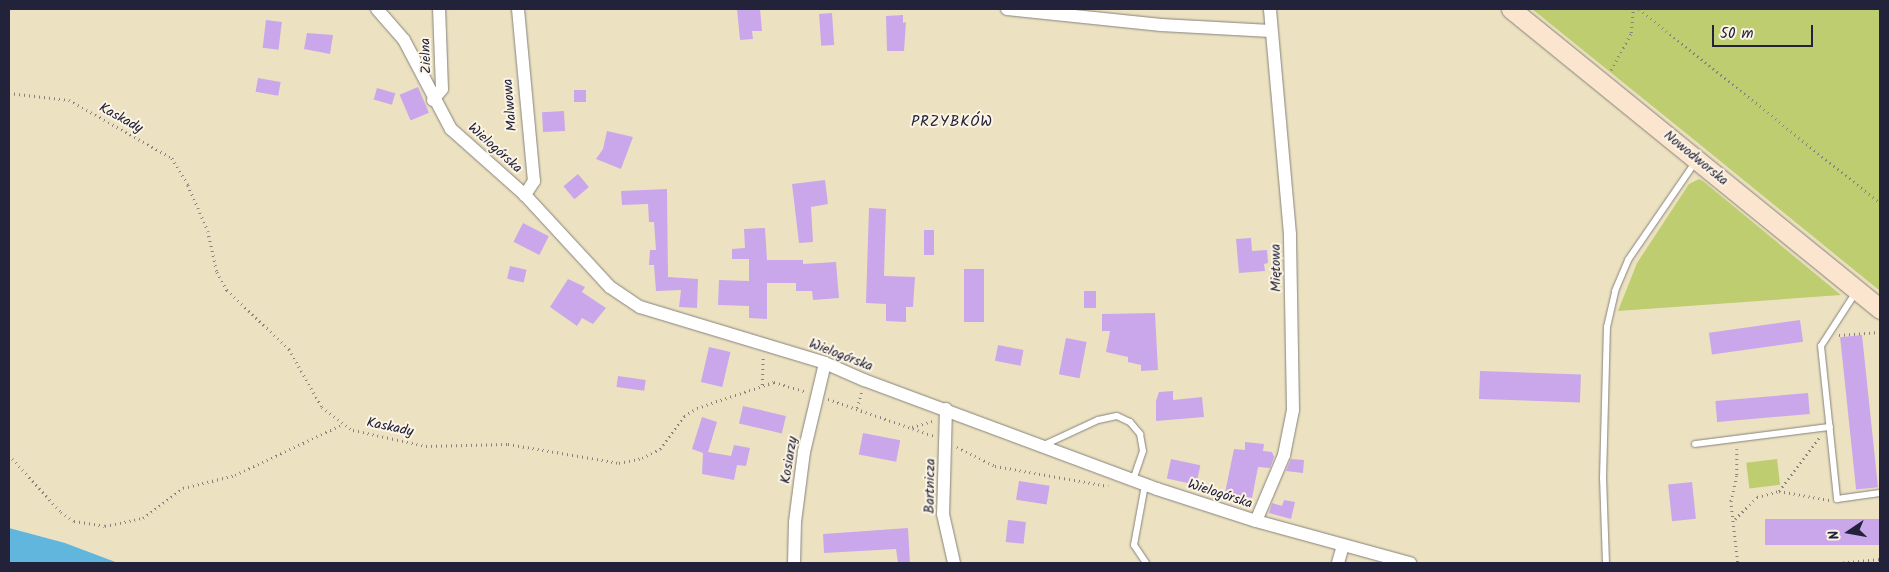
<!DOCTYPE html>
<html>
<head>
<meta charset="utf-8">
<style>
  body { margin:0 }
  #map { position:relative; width:1889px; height:572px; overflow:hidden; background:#ece2c1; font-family:Kalam,sans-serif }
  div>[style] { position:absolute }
  .green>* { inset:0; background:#becd70; transform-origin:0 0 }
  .water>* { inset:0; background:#60b6dd }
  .building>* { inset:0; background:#caa7ea; transform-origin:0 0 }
  .path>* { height:2.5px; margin-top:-1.25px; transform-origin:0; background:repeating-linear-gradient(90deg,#87827e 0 1px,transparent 0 5px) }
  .roads { filter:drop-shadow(0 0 1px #87827e) drop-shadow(0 0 1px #87827e) }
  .lane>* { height:6px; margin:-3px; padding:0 3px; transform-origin:3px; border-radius:3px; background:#fff }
  .street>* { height:12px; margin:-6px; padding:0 6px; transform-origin:6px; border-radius:6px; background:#fff }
  .secondary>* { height:19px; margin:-9.5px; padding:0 9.5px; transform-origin:9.5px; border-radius:9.5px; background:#fbe5cf }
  span { translate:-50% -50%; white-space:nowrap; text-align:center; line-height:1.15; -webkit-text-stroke:4px #fcf5e5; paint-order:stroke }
  .street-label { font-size:14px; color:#22223b }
  .neighbourhood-label { font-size:15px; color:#22223b; letter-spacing:1px }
  .frame { position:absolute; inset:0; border:10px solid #22223b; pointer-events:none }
  .north { position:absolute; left:1824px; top:507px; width:50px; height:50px; -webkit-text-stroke:4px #fcf5e5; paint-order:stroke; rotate:258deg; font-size:14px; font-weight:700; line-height:20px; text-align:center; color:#22223b }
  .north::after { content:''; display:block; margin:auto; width:18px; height:22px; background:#22223b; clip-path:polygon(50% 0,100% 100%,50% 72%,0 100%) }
  .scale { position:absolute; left:1712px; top:25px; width:101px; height:22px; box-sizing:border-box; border:2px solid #22223b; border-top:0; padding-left:6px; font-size:15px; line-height:18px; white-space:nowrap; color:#22223b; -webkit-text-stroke:4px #fcf5e5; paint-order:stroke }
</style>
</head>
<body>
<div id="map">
  <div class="green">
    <div style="clip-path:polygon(1532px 9px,1880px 9px,1880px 291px,1698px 143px)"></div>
    <div style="clip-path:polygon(1699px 179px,1703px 181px,1841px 295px,1618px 311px,1637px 263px,1689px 184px)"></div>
    <div style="left:1777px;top:459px;width:26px;height:31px;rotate:83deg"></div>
  </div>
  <div class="water">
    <div style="clip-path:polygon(9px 528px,65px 543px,118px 563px,9px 563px)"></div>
  </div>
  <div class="building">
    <div style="clip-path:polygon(737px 9px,760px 9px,762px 31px,752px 31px,753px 39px,740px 40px)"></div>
    <div style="left:832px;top:13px;width:32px;height:13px;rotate:86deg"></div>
    <div style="clip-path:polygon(903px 15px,903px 23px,906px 22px,904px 51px,887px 51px,886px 16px)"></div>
    <div style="left:266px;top:20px;width:16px;height:28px;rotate:7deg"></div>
    <div style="clip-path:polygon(307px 33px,333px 35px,330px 54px,304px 49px)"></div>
    <div style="left:258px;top:78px;width:23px;height:14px;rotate:10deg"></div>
    <div style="left:418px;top:87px;width:28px;height:20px;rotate:67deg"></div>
    <div style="left:377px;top:88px;width:19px;height:12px;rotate:16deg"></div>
    <div style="left:574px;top:90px;width:12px;height:12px"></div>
    <div style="left:564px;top:111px;width:20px;height:22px;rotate:87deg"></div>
    <div style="clip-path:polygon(607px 131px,633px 137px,621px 169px,596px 159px,603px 149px)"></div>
    <div style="left:578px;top:174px;width:17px;height:19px;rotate:50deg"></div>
    <div style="clip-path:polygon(825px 180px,828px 204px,811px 207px,813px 242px,799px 243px,792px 184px)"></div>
    <div style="clip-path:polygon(667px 189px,668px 277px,698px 279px,697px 308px,679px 307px,681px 290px,656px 291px,654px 265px,649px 265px,650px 250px,656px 250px,654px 222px,649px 222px,648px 204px,622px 205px,621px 191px)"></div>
    <div style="clip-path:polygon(869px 208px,886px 209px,884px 276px,915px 277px,913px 307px,906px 307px,906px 322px,886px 321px,886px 304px,866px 303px)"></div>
    <div style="left:523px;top:223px;width:29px;height:21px;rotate:27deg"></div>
    <div style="clip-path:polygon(765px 228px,767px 260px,803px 260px,803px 264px,836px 262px,839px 298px,813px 300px,812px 291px,796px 291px,796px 283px,767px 283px,767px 319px,749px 318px,749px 306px,718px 305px,719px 280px,749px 281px,749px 259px,732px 259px,732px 249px,745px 248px,744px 229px)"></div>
    <div style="left:924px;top:230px;width:10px;height:25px"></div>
    <div style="clip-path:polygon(1251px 238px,1252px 251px,1267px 250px,1268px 263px,1264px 264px,1265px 271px,1239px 273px,1236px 239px)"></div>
    <div style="left:510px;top:266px;width:17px;height:13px;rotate:13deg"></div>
    <div style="left:964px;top:269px;width:20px;height:53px"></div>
    <div style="clip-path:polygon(568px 279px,585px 287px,582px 292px,606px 308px,593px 324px,582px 318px,577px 326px,550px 307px)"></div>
    <div style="left:1084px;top:291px;width:12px;height:17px"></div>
    <div style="clip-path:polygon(1155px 313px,1158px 370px,1141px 371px,1141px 365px,1128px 362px,1128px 357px,1106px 352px,1110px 331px,1102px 331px,1102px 314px)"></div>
    <div style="left:1800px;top:320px;width:22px;height:92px;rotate:82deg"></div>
    <div style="left:1862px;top:335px;width:153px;height:22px;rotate:84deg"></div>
    <div style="left:1066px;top:338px;width:21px;height:37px;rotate:11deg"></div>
    <div style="left:998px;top:345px;width:26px;height:16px;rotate:11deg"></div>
    <div style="left:709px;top:347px;width:22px;height:36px;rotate:13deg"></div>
    <div style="left:1480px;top:371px;width:101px;height:28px;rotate:2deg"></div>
    <div style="left:618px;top:376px;width:28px;height:11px;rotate:8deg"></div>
    <div style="clip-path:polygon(1173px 391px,1173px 400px,1202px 397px,1204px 417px,1156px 421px,1156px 401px,1159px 392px)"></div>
    <div style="left:1808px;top:393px;width:21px;height:93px;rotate:85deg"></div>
    <div style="left:743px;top:406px;width:44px;height:18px;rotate:13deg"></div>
    <div style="clip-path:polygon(702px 417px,717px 422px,708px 452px,731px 456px,734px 445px,750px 448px,746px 466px,737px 465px,734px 480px,702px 474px,703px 453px,692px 449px)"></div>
    <div style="left:863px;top:433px;width:38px;height:22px;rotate:11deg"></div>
    <div style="clip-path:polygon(1245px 442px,1264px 444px,1263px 451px,1272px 452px,1274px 457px,1270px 468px,1258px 467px,1252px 498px,1225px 493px,1234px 449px,1245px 450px)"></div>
    <div style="left:1171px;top:459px;width:30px;height:20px;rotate:12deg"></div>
    <div style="clip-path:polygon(1291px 459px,1304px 460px,1303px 473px,1286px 471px)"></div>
    <div style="left:1019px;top:481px;width:31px;height:19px;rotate:9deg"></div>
    <div style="left:1692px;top:482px;width:37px;height:24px;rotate:84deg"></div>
    <div style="clip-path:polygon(1284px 500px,1295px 502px,1291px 519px,1269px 513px,1272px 503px,1282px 506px)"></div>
    <div style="left:1880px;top:519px;width:26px;height:115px;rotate:90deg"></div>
    <div style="left:1008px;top:520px;width:18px;height:22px;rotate:6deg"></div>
    <div style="clip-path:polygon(908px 528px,910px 563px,898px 563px,896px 549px,824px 553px,823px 534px)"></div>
  </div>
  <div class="path">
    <div style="left:1639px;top:9px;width:309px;rotate:38.8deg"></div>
    <div style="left:1611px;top:70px;width:42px;rotate:-61.6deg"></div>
    <div style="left:1631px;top:33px;width:24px;rotate:-85deg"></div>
    <div style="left:9px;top:93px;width:60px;rotate:6.7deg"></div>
    <div style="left:69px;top:100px;width:118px;rotate:29.4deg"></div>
    <div style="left:172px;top:158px;width:31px;rotate:59deg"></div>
    <div style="left:188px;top:185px;width:50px;rotate:66.5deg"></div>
    <div style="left:208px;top:231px;width:42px;rotate:77.6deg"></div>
    <div style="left:217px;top:272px;width:21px;rotate:61deg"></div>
    <div style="left:227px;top:290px;width:86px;rotate:43.6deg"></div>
    <div style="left:289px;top:349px;width:67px;rotate:60.4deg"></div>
    <div style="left:322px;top:407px;width:39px;rotate:37deg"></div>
    <div style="left:353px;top:430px;width:75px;rotate:12.4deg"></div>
    <div style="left:426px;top:446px;width:82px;rotate:-1.4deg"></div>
    <div style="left:508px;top:444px;width:113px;rotate:9.7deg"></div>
    <div style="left:619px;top:463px;width:24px;rotate:-12deg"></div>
    <div style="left:642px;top:458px;width:20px;rotate:-27deg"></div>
    <div style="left:660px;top:449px;width:41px;rotate:-54deg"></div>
    <div style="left:684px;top:416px;width:15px;rotate:-32deg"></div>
    <div style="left:697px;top:408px;width:81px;rotate:-18.7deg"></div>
    <div style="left:774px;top:382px;width:34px;rotate:17deg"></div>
    <div style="left:1839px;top:335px;width:41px;rotate:-4.2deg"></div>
    <div style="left:762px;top:385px;width:28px;rotate:-88deg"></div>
    <div style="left:828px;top:399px;width:112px;rotate:19.2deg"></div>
    <div style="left:857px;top:408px;width:16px;rotate:-75deg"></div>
    <div style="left:912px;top:427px;width:22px;rotate:-16deg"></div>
    <div style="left:957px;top:447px;width:42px;rotate:26.6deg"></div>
    <div style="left:995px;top:466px;width:115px;rotate:10deg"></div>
    <div style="left:1737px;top:449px;width:27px;rotate:90deg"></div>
    <div style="left:1737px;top:476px;width:26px;rotate:103deg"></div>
    <div style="left:1731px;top:501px;width:62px;rotate:83.6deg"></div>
    <div style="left:9px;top:455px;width:77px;rotate:47.6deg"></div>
    <div style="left:61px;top:512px;width:16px;rotate:35deg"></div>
    <div style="left:74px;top:521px;width:31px;rotate:9deg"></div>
    <div style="left:105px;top:526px;width:39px;rotate:-12deg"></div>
    <div style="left:143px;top:518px;width:50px;rotate:-36.9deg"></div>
    <div style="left:183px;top:488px;width:54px;rotate:-14deg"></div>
    <div style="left:235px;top:475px;width:119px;rotate:-25.3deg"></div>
    <div style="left:1779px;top:491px;width:51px;rotate:10.2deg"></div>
    <div style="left:1735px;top:519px;width:31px;rotate:-45deg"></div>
    <div style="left:1757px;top:497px;width:23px;rotate:-15deg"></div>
    <div style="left:1779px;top:491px;width:66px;rotate:-53deg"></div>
    <div style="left:1838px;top:563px;width:42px;rotate:-5.4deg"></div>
  </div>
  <div class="roads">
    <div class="lane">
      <div style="left:1856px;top:292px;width:64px;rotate:122.9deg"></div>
      <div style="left:1821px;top:346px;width:154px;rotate:84deg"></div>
      <div style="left:1837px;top:499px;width:43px;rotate:-7.9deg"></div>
      <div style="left:1695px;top:444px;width:136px;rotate:-7.2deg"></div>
      <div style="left:1044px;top:445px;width:60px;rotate:-24.8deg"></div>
      <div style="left:1098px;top:420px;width:19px;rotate:-12deg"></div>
      <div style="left:1117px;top:416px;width:14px;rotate:25deg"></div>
      <div style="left:1130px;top:422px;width:16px;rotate:50deg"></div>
      <div style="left:1140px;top:434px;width:17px;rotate:80deg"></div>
      <div style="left:1143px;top:451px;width:31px;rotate:109deg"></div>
      <div style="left:1145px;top:485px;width:61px;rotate:100.4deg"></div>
      <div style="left:1134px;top:545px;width:22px;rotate:56deg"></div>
      <div style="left:1606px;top:563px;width:85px;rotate:-92deg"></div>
      <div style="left:1603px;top:478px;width:151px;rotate:-88.5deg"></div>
      <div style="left:1607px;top:327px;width:37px;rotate:-77deg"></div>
      <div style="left:1615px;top:291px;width:34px;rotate:-67deg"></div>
      <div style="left:1628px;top:260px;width:120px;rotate:-55.5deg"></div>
    </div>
    <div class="street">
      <div style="left:377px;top:9px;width:41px;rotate:48.9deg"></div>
      <div style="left:404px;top:40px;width:101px;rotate:62.2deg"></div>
      <div style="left:451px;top:129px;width:99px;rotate:41.7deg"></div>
      <div style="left:525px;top:195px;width:125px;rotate:47.3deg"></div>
      <div style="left:610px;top:287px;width:36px;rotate:34deg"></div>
      <div style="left:640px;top:307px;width:193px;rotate:16.8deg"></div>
      <div style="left:825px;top:363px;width:43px;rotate:23.6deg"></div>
      <div style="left:864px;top:380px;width:313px;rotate:20.4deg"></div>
      <div style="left:1157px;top:489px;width:104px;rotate:17.9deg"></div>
      <div style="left:1256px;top:521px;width:160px;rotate:15.3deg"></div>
      <div style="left:518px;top:9px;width:173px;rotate:84.7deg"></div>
      <div style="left:534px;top:181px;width:17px;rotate:123deg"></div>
      <div style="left:1007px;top:9px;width:155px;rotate:5.9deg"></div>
      <div style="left:1161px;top:25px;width:110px;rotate:3.1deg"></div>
      <div style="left:433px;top:100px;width:14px;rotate:-51deg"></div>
      <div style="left:442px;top:89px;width:80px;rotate:-92.1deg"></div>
      <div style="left:946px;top:409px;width:105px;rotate:91.6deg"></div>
      <div style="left:943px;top:514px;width:50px;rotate:77.3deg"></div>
      <div style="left:1256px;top:521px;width:72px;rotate:-67deg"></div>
      <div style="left:1284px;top:455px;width:46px;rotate:-78.7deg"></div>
      <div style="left:1293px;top:410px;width:176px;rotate:-91deg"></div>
      <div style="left:1290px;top:234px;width:226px;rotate:-95.1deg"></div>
      <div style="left:794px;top:563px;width:41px;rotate:-88.6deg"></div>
      <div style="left:795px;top:522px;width:71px;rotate:-82.7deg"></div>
      <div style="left:804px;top:452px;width:91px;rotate:-76.7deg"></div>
      <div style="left:1338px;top:563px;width:18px;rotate:-74deg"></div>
    </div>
    <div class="secondary">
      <div style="left:1511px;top:9px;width:476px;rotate:39.1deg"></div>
    </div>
  </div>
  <div class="street-label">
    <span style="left:426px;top:56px;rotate:-92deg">Zielna</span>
    <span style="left:510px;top:105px;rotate:-95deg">Malwowa</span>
    <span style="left:121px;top:118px;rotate:29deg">Kaskady</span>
    <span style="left:495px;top:148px;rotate:42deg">Wielogórska</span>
    <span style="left:1696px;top:158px;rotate:39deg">Nowodworska</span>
    <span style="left:1276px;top:268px;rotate:-91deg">Miętowa</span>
    <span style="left:841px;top:355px;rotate:21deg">Wielogórska</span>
    <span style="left:390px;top:427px;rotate:12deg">Kaskady</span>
    <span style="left:789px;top:460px;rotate:-81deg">Kosiarzy</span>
    <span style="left:930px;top:486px;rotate:-89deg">Bartnicza</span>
    <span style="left:1220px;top:494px;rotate:18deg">Wielogórska</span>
  </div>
  <div class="neighbourhood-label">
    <span style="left:952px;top:123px">PRZYBKÓW</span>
  </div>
  <div class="frame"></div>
  <div class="north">N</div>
  <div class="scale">50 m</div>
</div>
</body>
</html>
